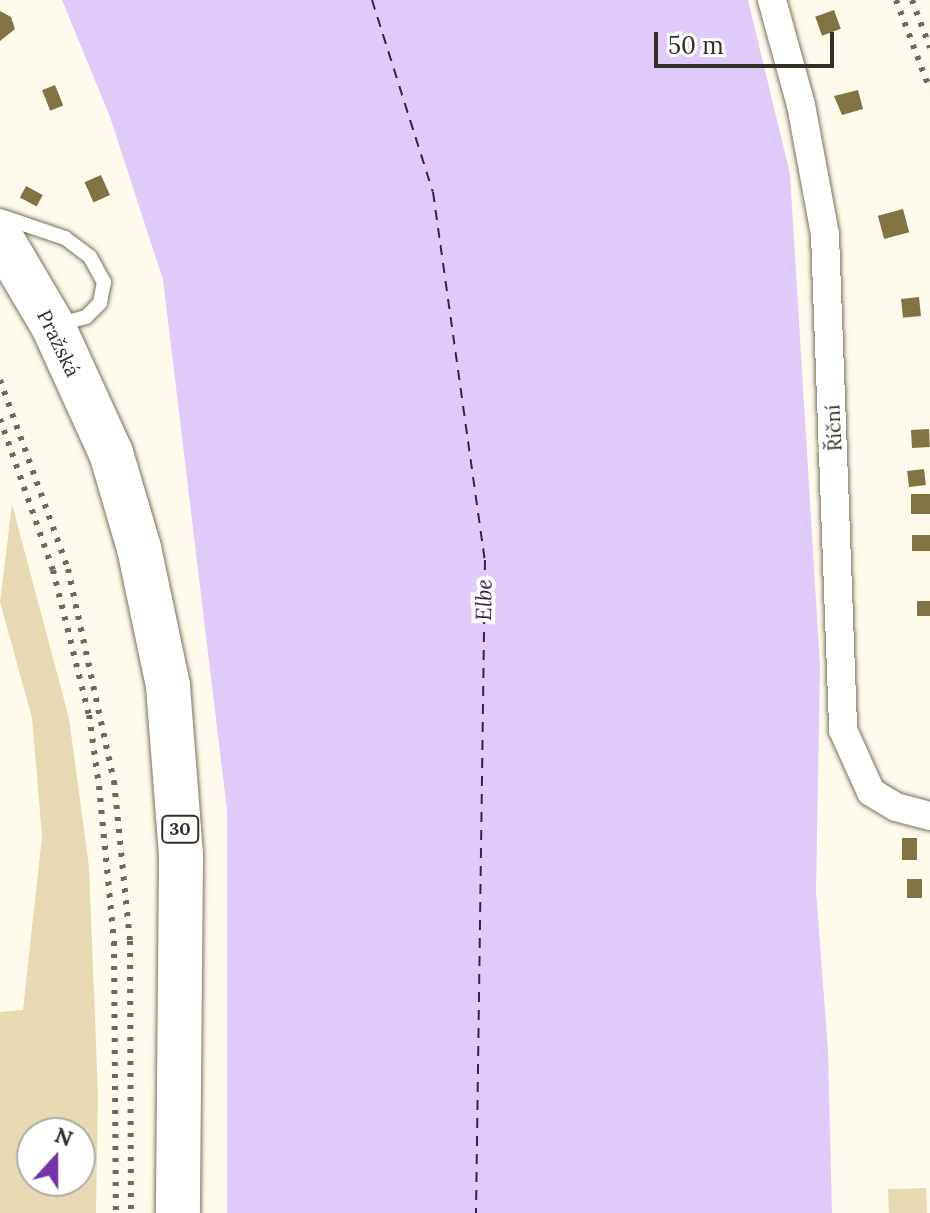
<!DOCTYPE html>
<html>
<head>
<meta charset="utf-8">
<style>
  body { margin:0 }
  #map { position:relative; width:930px; height:1213px; overflow:hidden; background:#fffbec; font-family:Lora,serif }
  div>[style] { position:absolute }
  .green>* { inset:0; background:#e7dab2; transform-origin:0 0 }
  .water>* { inset:0; background:#e0cafa }
  .ferry>* { height:2px; margin-top:-1px; transform-origin:0; background:repeating-linear-gradient(90deg,#3c1e55 0 10px,transparent 0 18px) }
  .building>* { inset:0; background:#827343; transform-origin:0 0 }
  .roads { filter:drop-shadow(0 0 2px #79735d) drop-shadow(0 0 2px #79735d) }
  .lane>* { height:14px; margin:-7px; padding:0 7px; transform-origin:7px; border-radius:7px; background:#fff }
  .street>* { height:28px; margin:-14px; padding:0 14px; transform-origin:14px; border-radius:14px; background:#fff }
  .primary>* { height:44px; margin:-22px; padding:0 22px; transform-origin:22px; border-radius:22px; background:#fff }
  .rail>* { height:6px; margin-top:-3px; transform-origin:0; background:repeating-linear-gradient(90deg,#6c695e 0 4px,transparent 0 12px) }
  span { translate:-50% -50%; white-space:nowrap; text-align:center; line-height:1.15; -webkit-text-stroke:8px #fff; paint-order:stroke }
  .shield-label span { padding:2px 6px; background:#fff; border:2px solid; border-radius:6px; -webkit-text-stroke-width:0 }
  .shield-label { font-size:18px; color:#322f26; font-weight:700 }
  .street-label { font-size:20px; color:#322f26 }
  .water-label { font-size:22px; color:#3c1e55; font-style:italic }
  .north { position:absolute; left:16px; top:1117px; width:80px; height:80px; box-sizing:border-box; background:#fff; border:2px solid #adaca8; border-radius:50%; rotate:21deg; font-size:22px; font-weight:700; line-height:32px; text-align:center; color:#322f26 }
  .north::after { content:''; display:block; margin:auto; width:28px; height:36px; background:#7433a8; clip-path:polygon(50% 0,100% 100%,50% 72%,0 100%) }
  .scale { position:absolute; left:654px; top:32px; width:180px; height:36px; box-sizing:border-box; border:4px solid #322f26; border-top:0; padding-left:10px; font-size:24px; line-height:28px; white-space:nowrap; color:#322f26; -webkit-text-stroke:6px #fff; paint-order:stroke }
</style>
</head>
<body>
<div id="map">
  <div class="green">
    <div style="clip-path:polygon(evenodd,12px 504px,69px 718px,89px 867px,98px 1095px,96px 1213px,0 1213px,0 1012px,23px 1010px,42px 836px,32px 718px,0 602px,12px 504px,80px 1133px,80px 1181px,32px 1181px,32px 1133px,80px 1133px)"></div>
    <div style="left:926px;top:1188px;width:25px;height:38px;rotate:88deg"></div>
  </div>
  <div class="water">
    <div style="clip-path:polygon(62px 0,748px 0,790px 174px,820px 666px,816px 891px,828px 1050px,832px 1213px,227px 1213px,227px 810px,163px 280px,110px 117px)"></div>
  </div>
  <div class="ferry">
    <div style="left:372px;top:0;width:201px;rotate:72.4deg"></div>
    <div style="left:433px;top:192px;width:372px;rotate:82deg"></div>
    <div style="left:485px;top:560px;width:653px;rotate:90.79deg"></div>
  </div>
  <div class="building">
    <div style="left:834px;top:10px;width:20px;height:20px;rotate:70deg"></div>
    <div style="clip-path:polygon(0 11px,11px 17px,15px 29px,0 41px)"></div>
    <div style="left:55px;top:85px;width:22px;height:14px;rotate:68deg"></div>
    <div style="clip-path:polygon(858px 90px,863px 109px,842px 115px,834px 96px)"></div>
    <div style="left:101px;top:175px;width:22px;height:18px;rotate:66deg"></div>
    <div style="left:26px;top:186px;width:19px;height:13px;rotate:28deg"></div>
    <div style="left:903px;top:209px;width:24px;height:26px;rotate:75deg"></div>
    <div style="left:919px;top:297px;width:19px;height:18px;rotate:84deg"></div>
    <div style="left:929px;top:429px;width:18px;height:18px;rotate:87deg"></div>
    <div style="left:924px;top:469px;width:16px;height:17px;rotate:83deg"></div>
    <div style="left:930px;top:494px;width:20px;height:19px;rotate:90deg"></div>
    <div style="left:930px;top:535px;width:16px;height:18px;rotate:90deg"></div>
    <div style="left:930px;top:601px;width:15px;height:13px;rotate:90deg"></div>
    <div style="left:902px;top:838px;width:15px;height:22px"></div>
    <div style="left:922px;top:879px;width:19px;height:15px;rotate:90deg"></div>
  </div>
  <div class="roads">
    <div class="lane">
      <div style="left:0;top:216px;width:69px;rotate:18.7deg"></div>
      <div style="left:65px;top:238px;width:31px;rotate:37deg"></div>
      <div style="left:90px;top:257px;width:29px;rotate:61deg"></div>
      <div style="left:104px;top:282px;width:21px;rotate:101deg"></div>
      <div style="left:100px;top:303px;width:20px;rotate:135deg"></div>
      <div style="left:86px;top:317px;width:30px;rotate:165deg"></div>
    </div>
    <div class="street">
      <div style="left:772px;top:0;width:109px;rotate:74.6deg"></div>
      <div style="left:801px;top:105px;width:132px;rotate:79.5deg"></div>
      <div style="left:825px;top:235px;width:495px;rotate:87.9deg"></div>
      <div style="left:843px;top:730px;width:68px;rotate:65.7deg"></div>
      <div style="left:871px;top:792px;width:29px;rotate:31deg"></div>
      <div style="left:896px;top:807px;width:35px;rotate:15deg"></div>
    </div>
    <div class="primary">
      <div style="left:0;top:236px;width:104px;rotate:59.5deg"></div>
      <div style="left:53px;top:326px;width:140px;rotate:65.5deg"></div>
      <div style="left:111px;top:453px;width:99px;rotate:73.6deg"></div>
      <div style="left:139px;top:548px;width:141px;rotate:78.1deg"></div>
      <div style="left:168px;top:686px;width:170px;rotate:85.6deg"></div>
      <div style="left:181px;top:856px;width:357px;rotate:90.5deg"></div>
    </div>
  </div>
  <div class="rail">
    <div style="left:896px;top:0;width:96px;rotate:69.3deg"></div>
    <div style="left:912px;top:0;width:51px;rotate:69.4deg"></div>
    <div style="left:0;top:380px;width:201px;rotate:70.2deg"></div>
    <div style="left:68px;top:569px;width:217px;rotate:77.8deg"></div>
    <div style="left:114px;top:781px;width:161px;rotate:84.3deg"></div>
    <div style="left:130px;top:941px;width:272px;rotate:89.8deg"></div>
    <div style="left:0;top:419px;width:160px;rotate:70.7deg"></div>
    <div style="left:53px;top:570px;width:149px;rotate:76.1deg"></div>
    <div style="left:89px;top:715px;width:72px;rotate:82deg"></div>
    <div style="left:99px;top:786px;width:157px;rotate:84.5deg"></div>
    <div style="left:114px;top:942px;width:271px;rotate:89.6deg"></div>
  </div>
  <div class="shield-label">
    <span style="left:180px;top:829px">30</span>
  </div>
  <div class="street-label">
    <span style="left:59px;top:343px;rotate:64deg">Pražská</span>
    <span style="left:833px;top:428px;rotate:-93deg">Říční</span>
  </div>
  <div class="water-label">
    <span style="left:484px;top:600px;rotate:-89deg">Elbe</span>
  </div>
  <div class="north">N</div>
  <div class="scale">50 m</div>
</div>
</body>
</html>
